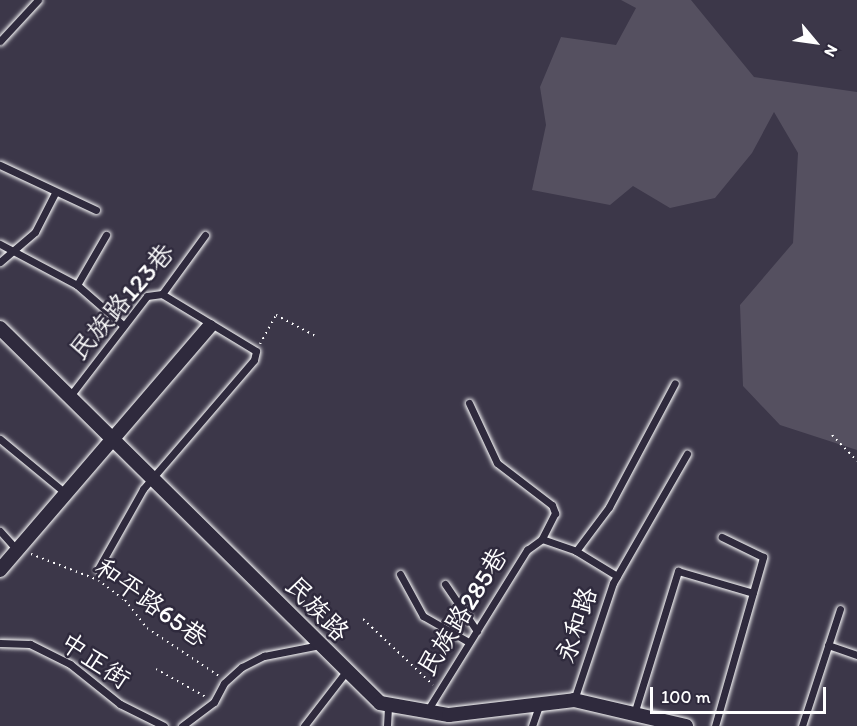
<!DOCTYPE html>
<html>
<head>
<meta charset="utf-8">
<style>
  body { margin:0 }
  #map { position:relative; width:857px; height:726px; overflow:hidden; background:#3c3749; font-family:Itim,"LXGW WenKai TC",sans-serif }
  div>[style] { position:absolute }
  .green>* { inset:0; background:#555060 }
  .path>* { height:2px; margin-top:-1px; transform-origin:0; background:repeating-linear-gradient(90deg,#fff 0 1.5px,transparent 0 6px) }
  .roads { filter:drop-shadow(0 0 2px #fff) drop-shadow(0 0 2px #fff) }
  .service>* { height:7px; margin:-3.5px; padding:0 3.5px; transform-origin:3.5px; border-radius:3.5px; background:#2f2a3d }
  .minor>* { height:14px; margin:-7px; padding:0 7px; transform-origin:7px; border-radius:7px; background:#2f2a3d }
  span { translate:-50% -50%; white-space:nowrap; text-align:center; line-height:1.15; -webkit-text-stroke:5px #2f2a3d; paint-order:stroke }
  .street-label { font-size:26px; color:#fff }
  .north { position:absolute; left:785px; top:12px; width:60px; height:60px; -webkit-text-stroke:4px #2f2a3d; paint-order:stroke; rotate:119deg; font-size:16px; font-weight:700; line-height:24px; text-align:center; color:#fff }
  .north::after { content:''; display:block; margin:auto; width:21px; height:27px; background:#fff; clip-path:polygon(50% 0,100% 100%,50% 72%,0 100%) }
  .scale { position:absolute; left:650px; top:687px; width:176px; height:27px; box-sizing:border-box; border:3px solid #fff; border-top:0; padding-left:8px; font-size:18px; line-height:21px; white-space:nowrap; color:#fff; -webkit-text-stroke:4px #2f2a3d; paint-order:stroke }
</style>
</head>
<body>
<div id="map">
  <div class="green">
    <div style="clip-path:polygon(621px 0,691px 0,754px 77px,857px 92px,857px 450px,780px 425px,743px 386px,740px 305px,793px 243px,798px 153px,774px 112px,752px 153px,715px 198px,670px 208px,633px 186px,610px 205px,532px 190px,546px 125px,540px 87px,561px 37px,616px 45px,636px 8px)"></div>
  </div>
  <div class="path">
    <div style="left:260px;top:344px;width:33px;rotate:-61deg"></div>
    <div style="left:276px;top:315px;width:47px;rotate:28.2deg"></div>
    <div style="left:832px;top:435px;width:36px;rotate:46deg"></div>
    <div style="left:31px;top:554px;width:72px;rotate:21.2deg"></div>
    <div style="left:98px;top:580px;width:34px;rotate:37deg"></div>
    <div style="left:125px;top:600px;width:36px;rotate:52deg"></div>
    <div style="left:147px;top:628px;width:87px;rotate:33.7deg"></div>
    <div style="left:363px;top:619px;width:96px;rotate:43.3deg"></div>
    <div style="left:156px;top:669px;width:57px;rotate:29.2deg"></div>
  </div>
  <div class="roads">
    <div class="service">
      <div style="left:0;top:41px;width:56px;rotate:-47.2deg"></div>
      <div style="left:0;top:165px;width:106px;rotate:25.1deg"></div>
      <div style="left:0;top:244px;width:87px;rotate:28deg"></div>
      <div style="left:77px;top:285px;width:62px;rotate:41.1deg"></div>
      <div style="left:0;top:262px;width:46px;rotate:-40.6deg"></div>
      <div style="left:35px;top:232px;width:44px;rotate:-62.9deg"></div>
      <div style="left:77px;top:285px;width:58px;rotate:-59.9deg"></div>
      <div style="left:70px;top:396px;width:126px;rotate:-52.4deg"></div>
      <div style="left:147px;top:296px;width:15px;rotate:-8deg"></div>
      <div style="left:162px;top:294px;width:73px;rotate:-53.9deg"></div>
      <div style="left:469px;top:403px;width:66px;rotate:65deg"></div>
      <div style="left:497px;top:463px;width:69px;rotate:37.4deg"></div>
      <div style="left:552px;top:505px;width:9px;rotate:69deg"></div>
      <div style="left:555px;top:513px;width:29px;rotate:117deg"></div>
      <div style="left:0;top:439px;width:83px;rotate:39.6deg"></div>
      <div style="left:0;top:531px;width:24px;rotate:48deg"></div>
      <div style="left:542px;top:539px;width:36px;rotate:19deg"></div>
      <div style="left:576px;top:551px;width:48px;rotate:31.4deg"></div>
      <div style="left:576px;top:551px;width:55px;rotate:-53.1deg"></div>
      <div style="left:609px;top:507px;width:140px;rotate:-62deg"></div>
      <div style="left:98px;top:569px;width:92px;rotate:-60.6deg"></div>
      <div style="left:143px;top:489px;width:170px;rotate:-49.3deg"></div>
      <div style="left:254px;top:360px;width:9px;rotate:-77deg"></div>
      <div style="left:256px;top:351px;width:110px;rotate:-148.8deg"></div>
      <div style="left:400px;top:574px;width:48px;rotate:61.3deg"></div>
      <div style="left:423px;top:616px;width:51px;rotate:29.6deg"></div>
      <div style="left:445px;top:584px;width:57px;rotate:55.8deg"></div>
      <div style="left:0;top:643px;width:30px;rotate:2deg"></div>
      <div style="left:30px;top:644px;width:45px;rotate:26.6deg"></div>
      <div style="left:70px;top:664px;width:64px;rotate:38.7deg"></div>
      <div style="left:120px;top:704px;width:49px;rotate:26.6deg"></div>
      <div style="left:828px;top:645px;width:31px;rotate:19deg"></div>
      <div style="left:574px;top:700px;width:123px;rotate:-71.6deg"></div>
      <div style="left:613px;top:583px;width:149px;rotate:-60.2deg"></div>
      <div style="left:427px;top:711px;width:190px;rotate:-58.2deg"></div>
      <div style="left:527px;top:550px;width:19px;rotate:-36deg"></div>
      <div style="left:634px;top:714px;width:150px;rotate:-72.9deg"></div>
      <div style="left:678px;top:571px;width:78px;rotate:16.3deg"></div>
      <div style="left:182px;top:726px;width:40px;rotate:-37deg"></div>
      <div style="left:214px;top:702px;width:21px;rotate:-62deg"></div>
      <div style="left:224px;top:683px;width:24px;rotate:-42deg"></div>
      <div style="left:242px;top:667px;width:25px;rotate:-27deg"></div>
      <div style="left:264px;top:656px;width:57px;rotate:-11.1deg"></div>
      <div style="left:304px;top:726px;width:67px;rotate:-52.3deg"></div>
      <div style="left:387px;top:726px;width:21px;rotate:-87deg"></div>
      <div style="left:532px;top:726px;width:24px;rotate:-71deg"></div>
      <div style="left:715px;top:726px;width:176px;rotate:-74.1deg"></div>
      <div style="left:763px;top:557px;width:46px;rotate:-154deg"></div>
      <div style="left:802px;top:726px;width:123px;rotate:-72deg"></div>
    </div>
    <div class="minor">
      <div style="left:0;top:328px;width:534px;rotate:44.62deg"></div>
      <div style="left:380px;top:703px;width:70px;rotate:9.9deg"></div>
      <div style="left:449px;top:715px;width:126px;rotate:-6.8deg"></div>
      <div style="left:574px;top:700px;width:115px;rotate:13.1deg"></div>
      <div style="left:0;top:570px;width:321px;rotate:-49.3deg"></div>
    </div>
  </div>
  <div class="street-label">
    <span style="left:122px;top:302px;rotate:-49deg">民族路123巷</span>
    <span style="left:151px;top:603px;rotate:36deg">和平路65巷</span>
    <span style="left:317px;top:609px;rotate:46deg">民族路</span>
    <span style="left:463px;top:612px;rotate:-58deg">民族路285巷</span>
    <span style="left:577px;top:625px;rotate:-72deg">永和路</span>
    <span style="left:95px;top:661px;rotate:34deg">中正街</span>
  </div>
  <div class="north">N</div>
  <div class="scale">100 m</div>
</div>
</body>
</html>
